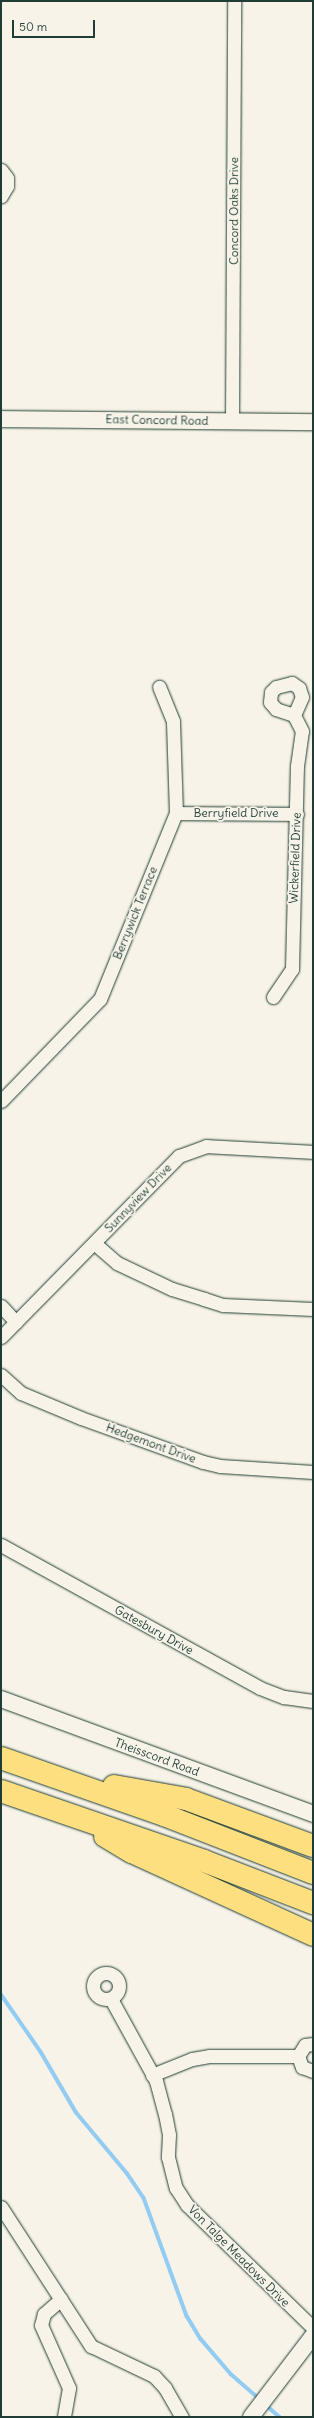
<!DOCTYPE html>
<html>
<head>
<meta charset="utf-8">
<style>
  body { margin:0 }
  #map { position:relative; width:314px; height:2418px; overflow:hidden; background:#f7f3e8; font-family:Delius,sans-serif }
  div>[style] { position:absolute }
  .stream>* { height:3.5px; margin:-1.75px; padding:0 1.75px; transform-origin:1.75px; border-radius:1.75px; background:#92ccf2 }
  .roads { filter:drop-shadow(0 0 1px #1f3d34) drop-shadow(0 0 1px #1f3d34) }
  .minor>* { height:13px; margin:-6.5px; padding:0 6.5px; transform-origin:6.5px; border-radius:6.5px; background:#f7f3e8 }
  .minor>.ring { margin:-6.5px; padding:0; box-sizing:content-box; background:none; border:13px solid #f7f3e8; border-radius:50% }
  .tertiary>* { height:16px; margin:-8px; padding:0 8px; transform-origin:8px; border-radius:8px; background:#f7f3e8 }
  .motorway>* { height:22px; margin:-11px; padding:0 11px; transform-origin:11px; border-radius:11px; background:#fedf80 }
  span { translate:-50% -50%; white-space:nowrap; text-align:center; line-height:1.15; -webkit-text-stroke:3.5px #f7f3e8; paint-order:stroke }
  .street-label { font-size:12px; color:#1f3d34 }
  .frame { position:absolute; inset:0; border:2px solid #1f3d34; pointer-events:none }
  .scale { position:absolute; left:12px; top:20px; width:83px; height:18px; box-sizing:border-box; border:2px solid #1f3d34; border-top:0; padding-left:5px; font-size:12px; line-height:14px; white-space:nowrap; color:#1f3d34; -webkit-text-stroke:3px #f7f3e8; paint-order:stroke }
</style>
</head>
<body>
<div id="map">
  <div class="stream">
    <div style="left:1px;top:1994px;width:70px;rotate:55.4deg"></div>
    <div style="left:41px;top:2052px;width:69px;rotate:59.7deg"></div>
    <div style="left:76px;top:2112px;width:80px;rotate:50.1deg"></div>
    <div style="left:127px;top:2173px;width:30px;rotate:56deg"></div>
    <div style="left:144px;top:2198px;width:126px;rotate:70deg"></div>
    <div style="left:187px;top:2316px;width:27px;rotate:59deg"></div>
    <div style="left:201px;top:2339px;width:46px;rotate:49.4deg"></div>
    <div style="left:231px;top:2374px;width:38px;rotate:41deg"></div>
    <div style="left:266px;top:2405px;width:18px;rotate:41deg"></div>
  </div>
  <div class="roads">
    <div class="minor">
      <div style="left:1px;top:170px;width:10px;rotate:53deg"></div>
      <div style="left:7px;top:178px;width:8px;rotate:90deg"></div>
      <div style="left:7px;top:186px;width:12px;rotate:121deg"></div>
      <div style="left:232px;top:421px;width:420px;rotate:-89.7deg"></div>
      <div style="left:176px;top:813px;width:121px;rotate:0.5deg"></div>
      <div style="left:273px;top:997px;width:34px;rotate:-56deg"></div>
      <div style="left:292px;top:969px;width:203px;rotate:-88.6deg"></div>
      <div style="left:297px;top:766px;width:35px;rotate:-82deg"></div>
      <div style="left:302px;top:731px;width:18px;rotate:-117deg"></div>
      <div style="left:294px;top:715px;width:19px;rotate:-162deg"></div>
      <div style="left:276px;top:709px;width:9px;rotate:-131deg"></div>
      <div style="left:270px;top:702px;width:10px;rotate:-84deg"></div>
      <div style="left:271px;top:692px;width:7px;rotate:-45deg"></div>
      <div style="left:276px;top:687px;width:16px;rotate:-14deg"></div>
      <div style="left:292px;top:683px;width:9px;rotate:36deg"></div>
      <div style="left:299px;top:688px;width:9px;rotate:72deg"></div>
      <div style="left:302px;top:697px;width:20px;rotate:114deg"></div>
      <div style="left:1px;top:1101px;width:142px;rotate:-45.9deg"></div>
      <div style="left:100px;top:999px;width:201px;rotate:-67.8deg"></div>
      <div style="left:176px;top:813px;width:92px;rotate:-91.9deg"></div>
      <div style="left:173px;top:721px;width:37px;rotate:-112deg"></div>
      <div style="left:94px;top:1243px;width:30px;rotate:41deg"></div>
      <div style="left:117px;top:1263px;width:61px;rotate:25.3deg"></div>
      <div style="left:172px;top:1289px;width:34px;rotate:17deg"></div>
      <div style="left:204px;top:1299px;width:20px;rotate:18deg"></div>
      <div style="left:223px;top:1305px;width:90px;rotate:2.5deg"></div>
      <div style="left:1px;top:1306px;width:22px;rotate:47deg"></div>
      <div style="left:1px;top:1337px;width:254px;rotate:-45.5deg"></div>
      <div style="left:179px;top:1156px;width:29px;rotate:-20deg"></div>
      <div style="left:206px;top:1146px;width:107px;rotate:3.2deg"></div>
      <div style="left:1px;top:1375px;width:27px;rotate:42deg"></div>
      <div style="left:21px;top:1393px;width:65px;rotate:22.6deg"></div>
      <div style="left:81px;top:1418px;width:130px;rotate:19.8deg"></div>
      <div style="left:203px;top:1462px;width:17px;rotate:13deg"></div>
      <div style="left:220px;top:1466px;width:93px;rotate:3.7deg"></div>
      <div style="left:1px;top:1545px;width:296px;rotate:28.9deg"></div>
      <div style="left:260px;top:1688px;width:26px;rotate:21deg"></div>
      <div style="left:284px;top:1697px;width:29px;rotate:8deg"></div>
      <div class="ring" style="left:93px;top:1973px;width:13px;height:13px"></div>
      <div style="left:111px;top:1999px;width:94px;rotate:61.2deg"></div>
      <div style="left:156px;top:2081px;width:34px;rotate:75deg"></div>
      <div style="left:165px;top:2114px;width:21px;rotate:79deg"></div>
      <div style="left:169px;top:2135px;width:22px;rotate:93deg"></div>
      <div style="left:168px;top:2157px;width:32px;rotate:76deg"></div>
      <div style="left:176px;top:2188px;width:20px;rotate:57deg"></div>
      <div style="left:187px;top:2205px;width:176px;rotate:44.3deg"></div>
      <div style="left:313px;top:2044px;width:8px;rotate:173deg"></div>
      <div style="left:305px;top:2045px;width:13px;rotate:122deg"></div>
      <div style="left:298px;top:2056px;width:12px;rotate:70deg"></div>
      <div style="left:302px;top:2067px;width:12px;rotate:20deg"></div>
      <div style="left:152px;top:2075px;width:43px;rotate:-21.8deg"></div>
      <div style="left:192px;top:2059px;width:17px;rotate:-10deg"></div>
      <div style="left:209px;top:2056px;width:89px"></div>
      <div style="left:1px;top:2207px;width:166px;rotate:57.1deg"></div>
      <div style="left:91px;top:2346px;width:70px;rotate:25.5deg"></div>
      <div style="left:154px;top:2376px;width:16px;rotate:47deg"></div>
      <div style="left:165px;top:2388px;width:34px;rotate:60deg"></div>
      <div style="left:61px;top:2299px;width:23px;rotate:139deg"></div>
      <div style="left:44px;top:2314px;width:11px;rotate:105deg"></div>
      <div style="left:41px;top:2325px;width:69px;rotate:66deg"></div>
      <div style="left:69px;top:2388px;width:29px;rotate:100deg"></div>
    </div>
    <div class="tertiary">
      <div style="left:1px;top:419px;width:312px;rotate:0.6deg"></div>
      <div style="left:1px;top:1699px;width:333px;rotate:20.2deg"></div>
      <div style="left:251px;top:2417px;width:102px;rotate:-52.6deg"></div>
    </div>
    <div class="motorway">
      <div style="left:1px;top:1758px;width:173px;rotate:19.3deg"></div>
      <div style="left:164px;top:1815px;width:160px;rotate:21.3deg"></div>
      <div style="left:114px;top:1786px;width:73px;rotate:10.2deg"></div>
      <div style="left:186px;top:1799px;width:135px;rotate:20.3deg"></div>
      <div style="left:1px;top:1791px;width:215px;rotate:19deg"></div>
      <div style="left:204px;top:1861px;width:117px;rotate:21.1deg"></div>
      <div style="left:105px;top:1836px;width:31px;rotate:31deg"></div>
      <div style="left:132px;top:1852px;width:199px;rotate:24.6deg"></div>
    </div>
  </div>
  <div class="street-label">
    <span style="left:234px;top:211px;rotate:-90deg">Concord Oaks Drive</span>
    <span style="left:157px;top:420px;rotate:1deg">East Concord Road</span>
    <span style="left:236px;top:813px">Berryfield Drive</span>
    <span style="left:295px;top:858px;rotate:-88deg">Wickerfield Drive</span>
    <span style="left:135px;top:913px;rotate:-68deg">Berrywick Terrace</span>
    <span style="left:138px;top:1198px;rotate:-46deg">Sunnyview Drive</span>
    <span style="left:151px;top:1443px;rotate:20deg">Hedgemont Drive</span>
    <span style="left:154px;top:1630px;rotate:29deg">Gatesbury Drive</span>
    <span style="left:157px;top:1757px;rotate:20deg">Theisscord Road</span>
    <span style="left:239px;top:2256px;rotate:45deg">Von Talge Meadows Drive</span>
  </div>
  <div class="frame"></div>
  <div class="scale">50 m</div>
</div>
</body>
</html>
